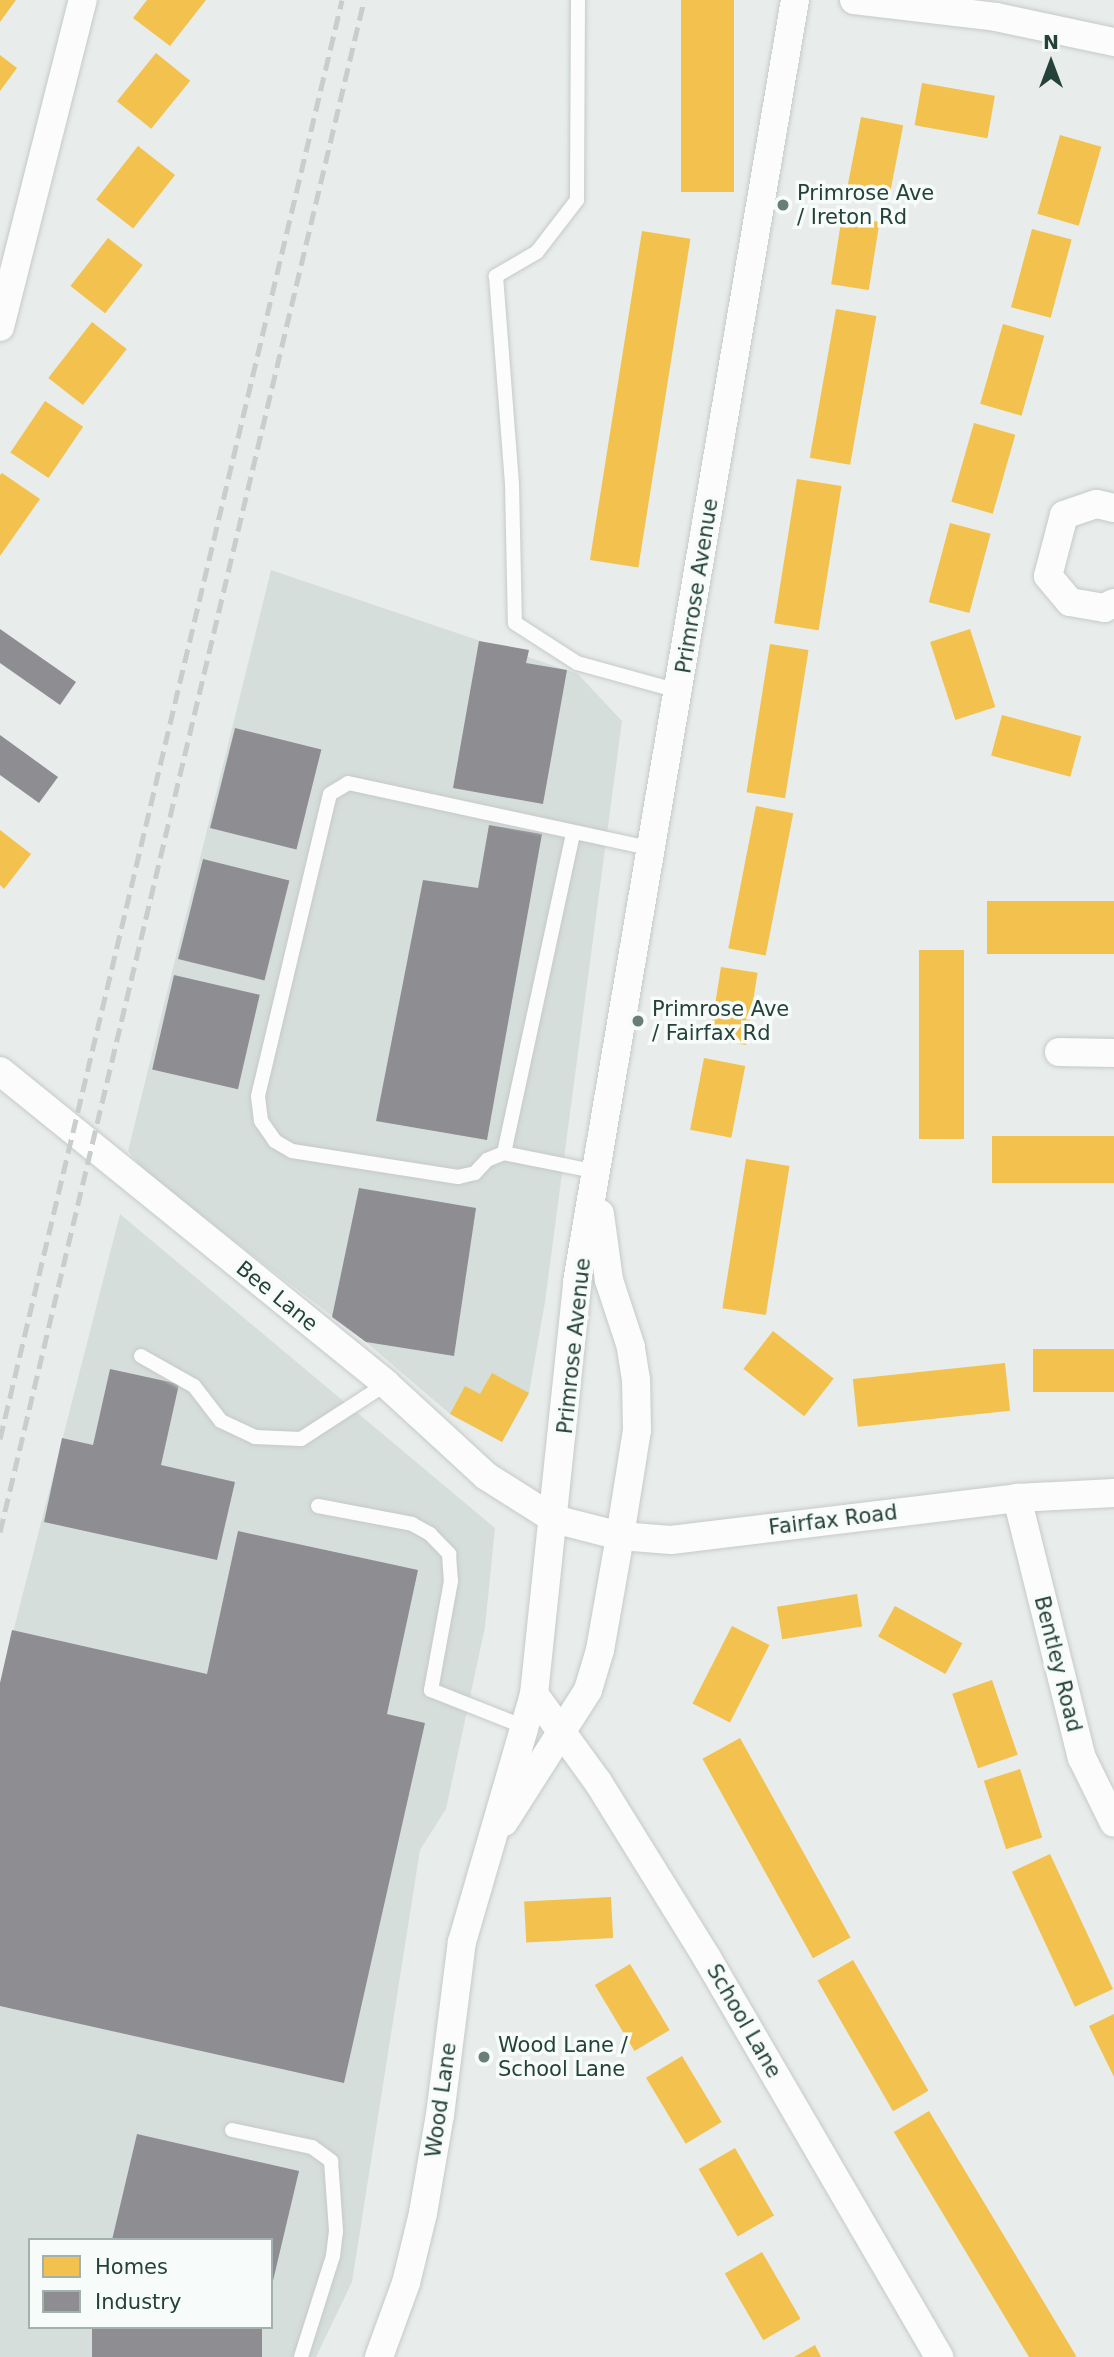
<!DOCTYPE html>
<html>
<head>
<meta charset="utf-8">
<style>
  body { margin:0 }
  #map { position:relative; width:1114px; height:2357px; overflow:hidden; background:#e8edeb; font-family:"DejaVu Sans",sans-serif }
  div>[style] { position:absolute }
  .built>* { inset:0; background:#d6dedb }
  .homes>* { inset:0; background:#f2c14e; transform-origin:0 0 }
  .industry>* { inset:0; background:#8d8d92; transform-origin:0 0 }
  .roads { filter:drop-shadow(0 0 2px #c5cac8) drop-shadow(0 0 2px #c5cac8) }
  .lane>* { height:14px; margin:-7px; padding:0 7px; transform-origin:7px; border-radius:7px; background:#fcfcfc }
  .street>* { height:28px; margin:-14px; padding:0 14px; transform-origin:14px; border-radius:14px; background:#fcfcfc }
  .rail>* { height:5px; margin-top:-2.5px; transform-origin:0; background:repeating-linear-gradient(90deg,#c9cdcc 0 14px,transparent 0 21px) }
  .dots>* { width:19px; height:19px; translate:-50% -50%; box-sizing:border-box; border:4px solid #f7fbf9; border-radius:50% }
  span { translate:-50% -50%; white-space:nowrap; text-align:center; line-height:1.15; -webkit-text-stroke:7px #f7fbf9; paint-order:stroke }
  .poi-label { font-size:21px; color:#24423a }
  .left { translate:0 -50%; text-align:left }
  .street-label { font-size:21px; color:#24423a }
  .legend { position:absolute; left:28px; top:2238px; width:245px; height:91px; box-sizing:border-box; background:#f7fbf9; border:2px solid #a3b1ad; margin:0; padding:9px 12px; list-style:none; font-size:21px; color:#24423a }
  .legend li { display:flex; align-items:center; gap:14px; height:35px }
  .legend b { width:35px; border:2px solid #a3b1ad }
  .north { position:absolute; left:1016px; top:28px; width:70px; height:70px; -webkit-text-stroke:5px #f7fbf9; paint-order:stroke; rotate:0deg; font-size:19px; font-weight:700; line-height:28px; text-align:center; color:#24423a }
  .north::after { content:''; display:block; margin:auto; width:24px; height:32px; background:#24423a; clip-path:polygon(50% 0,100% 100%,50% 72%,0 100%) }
</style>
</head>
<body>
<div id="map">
  <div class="built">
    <div style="clip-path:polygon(271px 570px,578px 674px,622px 721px,545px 1302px,529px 1393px,502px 1442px,450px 1414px,366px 1342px,148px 1175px,128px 1151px)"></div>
    <div style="clip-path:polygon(evenodd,120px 1214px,495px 1528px,485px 1627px,446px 1809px,420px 1850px,352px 2282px,316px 2357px,0 2357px,0 1683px,120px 1214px,30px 2240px,271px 2240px,271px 2327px,30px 2327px,30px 2240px)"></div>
  </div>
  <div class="homes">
    <div style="clip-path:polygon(0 0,16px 0,0 22px)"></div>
    <div style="clip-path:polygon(147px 0,206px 0,170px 46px,133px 18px)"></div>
    <div style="left:681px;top:0;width:53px;height:192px"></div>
    <div style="left:156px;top:53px;width:44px;height:62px;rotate:39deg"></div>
    <div style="clip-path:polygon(0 55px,17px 68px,0 91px)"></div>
    <div style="left:922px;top:83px;width:74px;height:43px;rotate:10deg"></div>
    <div style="left:861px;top:117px;width:43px;height:79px;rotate:11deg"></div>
    <div style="left:1060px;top:135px;width:43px;height:82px;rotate:16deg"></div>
    <div style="left:138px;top:146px;width:47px;height:68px;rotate:38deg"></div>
    <div style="left:842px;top:216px;width:38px;height:69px;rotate:9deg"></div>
    <div style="left:1032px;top:229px;width:41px;height:81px;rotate:15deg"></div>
    <div style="left:642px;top:231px;width:49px;height:333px;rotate:9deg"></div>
    <div style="left:108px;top:238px;width:44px;height:61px;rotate:38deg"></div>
    <div style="left:836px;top:309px;width:41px;height:151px;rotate:10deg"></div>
    <div style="left:92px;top:322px;width:44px;height:71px;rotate:38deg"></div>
    <div style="left:1003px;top:324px;width:43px;height:83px;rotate:16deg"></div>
    <div style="left:45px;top:401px;width:46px;height:62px;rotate:34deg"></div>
    <div style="left:974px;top:423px;width:43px;height:82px;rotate:16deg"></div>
    <div style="clip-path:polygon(2px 473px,40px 499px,0 556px,0 475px)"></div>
    <div style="left:797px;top:479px;width:45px;height:146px;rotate:9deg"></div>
    <div style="left:950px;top:523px;width:42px;height:82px;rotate:15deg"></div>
    <div style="left:970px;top:629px;width:82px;height:42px;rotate:72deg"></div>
    <div style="left:770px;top:644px;width:39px;height:150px;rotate:9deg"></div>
    <div style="left:1002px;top:715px;width:82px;height:42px;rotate:15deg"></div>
    <div style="left:756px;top:806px;width:38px;height:145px;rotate:11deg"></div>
    <div style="clip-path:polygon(0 830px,31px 854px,4px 889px,0 885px)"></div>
    <div style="left:987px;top:901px;width:127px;height:53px"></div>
    <div style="left:919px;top:950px;width:45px;height:189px"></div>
    <div style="left:721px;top:967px;width:37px;height:73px;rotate:9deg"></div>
    <div style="left:704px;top:1058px;width:42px;height:73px;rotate:11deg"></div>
    <div style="left:992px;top:1136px;width:122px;height:47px"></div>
    <div style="left:746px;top:1159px;width:44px;height:151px;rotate:9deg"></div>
    <div style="left:773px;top:1331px;width:77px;height:48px;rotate:38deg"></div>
    <div style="left:1114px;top:1349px;width:43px;height:81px;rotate:90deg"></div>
    <div style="left:1005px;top:1363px;width:48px;height:153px;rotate:84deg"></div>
    <div style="clip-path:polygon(492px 1373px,529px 1393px,502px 1442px,450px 1414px,465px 1386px,480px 1394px)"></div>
    <div style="left:857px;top:1594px;width:33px;height:81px;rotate:81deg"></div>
    <div style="left:895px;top:1606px;width:77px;height:35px;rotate:29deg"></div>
    <div style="left:732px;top:1626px;width:42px;height:87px;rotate:27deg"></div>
    <div style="left:992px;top:1680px;width:79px;height:42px;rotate:71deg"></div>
    <div style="left:740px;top:1738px;width:228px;height:43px;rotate:61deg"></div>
    <div style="left:1020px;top:1769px;width:72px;height:38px;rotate:72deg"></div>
    <div style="left:1050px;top:1854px;width:149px;height:42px;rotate:65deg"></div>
    <div style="left:611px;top:1897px;width:41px;height:87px;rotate:87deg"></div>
    <div style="left:853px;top:1960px;width:151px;height:41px;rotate:60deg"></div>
    <div style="left:630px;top:1964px;width:77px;height:41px;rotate:59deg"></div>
    <div style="clip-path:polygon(1114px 2014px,1114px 2077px,1089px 2026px)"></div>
    <div style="left:682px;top:2056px;width:77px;height:42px;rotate:59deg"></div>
    <div style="left:929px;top:2111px;width:286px;height:41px;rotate:59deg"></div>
    <div style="left:735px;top:2148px;width:78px;height:42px;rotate:60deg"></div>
    <div style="left:762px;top:2252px;width:77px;height:43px;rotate:60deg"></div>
    <div style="clip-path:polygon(815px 2345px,821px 2357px,794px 2357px)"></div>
  </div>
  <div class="industry">
    <div style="clip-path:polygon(0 629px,76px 682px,60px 705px,0 663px)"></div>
    <div style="clip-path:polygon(479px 641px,529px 650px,526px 663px,567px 670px,543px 804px,453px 788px)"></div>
    <div style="left:235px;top:728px;width:89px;height:103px;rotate:14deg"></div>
    <div style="clip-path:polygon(0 735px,58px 777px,39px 803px,0 775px)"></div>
    <div style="clip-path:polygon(489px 825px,542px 834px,487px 1140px,376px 1121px,423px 880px,478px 888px)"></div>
    <div style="left:203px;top:859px;width:89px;height:103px;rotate:14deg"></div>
    <div style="left:174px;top:975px;width:88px;height:97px;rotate:13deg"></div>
    <div style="clip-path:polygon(359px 1188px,476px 1208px,454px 1356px,366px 1342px,332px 1317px)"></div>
    <div style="clip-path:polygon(110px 1369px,179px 1384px,161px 1465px,235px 1482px,217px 1560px,44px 1522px,62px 1438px,93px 1445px)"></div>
    <div style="clip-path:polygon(238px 1531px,418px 1570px,387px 1714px,425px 1723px,344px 2083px,0 2006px,0 1683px,12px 1630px,207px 1674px)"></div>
    <div style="clip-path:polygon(137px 2134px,299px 2171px,272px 2285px,271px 2240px,112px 2240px)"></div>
    <div style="left:92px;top:2327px;width:170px;height:31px"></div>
  </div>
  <div class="roads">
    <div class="lane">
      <div style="left:578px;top:0;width:200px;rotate:90.3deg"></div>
      <div style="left:577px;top:200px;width:66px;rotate:127.6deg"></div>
      <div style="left:537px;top:252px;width:48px;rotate:149.7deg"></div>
      <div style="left:496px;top:276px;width:209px;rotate:85.6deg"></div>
      <div style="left:512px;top:484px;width:139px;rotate:88.8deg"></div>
      <div style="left:515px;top:623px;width:74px;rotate:32.8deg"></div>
      <div style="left:577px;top:663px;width:106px;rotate:15.4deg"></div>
      <div style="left:504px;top:1153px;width:325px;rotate:-77.8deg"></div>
      <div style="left:598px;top:1172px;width:96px;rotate:-168.6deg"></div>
      <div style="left:504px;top:1153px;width:18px;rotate:158deg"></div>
      <div style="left:487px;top:1160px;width:18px;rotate:133deg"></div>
      <div style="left:475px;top:1173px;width:17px;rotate:167deg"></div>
      <div style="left:458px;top:1177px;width:168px;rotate:-171.1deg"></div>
      <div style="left:292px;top:1151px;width:20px;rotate:-150deg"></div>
      <div style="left:275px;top:1141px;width:24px;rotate:-125deg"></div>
      <div style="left:261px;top:1121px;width:25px;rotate:-97deg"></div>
      <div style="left:258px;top:1096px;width:310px;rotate:-76.6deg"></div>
      <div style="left:330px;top:794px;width:21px;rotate:-31deg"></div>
      <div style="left:348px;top:783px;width:312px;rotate:12.2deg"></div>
      <div style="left:141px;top:1356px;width:61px;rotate:29.5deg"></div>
      <div style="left:194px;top:1386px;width:44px;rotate:52.4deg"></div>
      <div style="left:221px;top:1421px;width:38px;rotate:25deg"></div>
      <div style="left:255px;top:1437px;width:46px;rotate:2.5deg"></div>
      <div style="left:301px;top:1439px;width:101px;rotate:-32.9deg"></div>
      <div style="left:318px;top:1506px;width:96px;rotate:10.8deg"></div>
      <div style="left:412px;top:1524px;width:21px;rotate:29deg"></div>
      <div style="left:430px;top:1534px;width:28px;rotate:46deg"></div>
      <div style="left:449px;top:1554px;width:27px;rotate:86deg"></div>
      <div style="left:451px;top:1581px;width:111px;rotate:100.4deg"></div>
      <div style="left:431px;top:1690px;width:98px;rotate:21.6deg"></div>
      <div style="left:232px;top:2130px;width:82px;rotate:12deg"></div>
      <div style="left:312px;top:2147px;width:24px;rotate:36deg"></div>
      <div style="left:331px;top:2161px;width:70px;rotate:85.9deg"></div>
      <div style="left:336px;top:2231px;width:25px;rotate:97deg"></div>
      <div style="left:333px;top:2256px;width:106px;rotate:107.6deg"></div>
    </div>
    <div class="street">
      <div style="left:854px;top:0;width:143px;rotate:6.8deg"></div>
      <div style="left:996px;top:17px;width:121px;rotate:12deg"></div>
      <div style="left:0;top:327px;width:337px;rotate:-75.8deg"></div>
      <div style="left:1114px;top:508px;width:18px;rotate:-167deg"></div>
      <div style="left:1096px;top:504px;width:34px;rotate:161deg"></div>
      <div style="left:1064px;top:515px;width:63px;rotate:104.7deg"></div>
      <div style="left:1048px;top:576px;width:34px;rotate:50deg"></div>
      <div style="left:1070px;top:602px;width:35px;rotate:10deg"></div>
      <div style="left:1104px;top:608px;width:11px;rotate:-27deg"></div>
      <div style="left:1059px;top:1052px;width:55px;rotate:1deg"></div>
      <div style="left:0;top:1071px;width:497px;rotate:39deg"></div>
      <div style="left:386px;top:1384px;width:136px;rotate:42.6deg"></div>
      <div style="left:486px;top:1476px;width:80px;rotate:32.3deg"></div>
      <div style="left:554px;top:1519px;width:68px;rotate:14.4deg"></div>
      <div style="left:620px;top:1536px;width:51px;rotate:4.5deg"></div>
      <div style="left:671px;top:1540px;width:349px;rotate:-6.9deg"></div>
      <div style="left:1017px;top:1498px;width:97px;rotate:-3deg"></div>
      <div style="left:1017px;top:1498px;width:268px;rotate:76deg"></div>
      <div style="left:1082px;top:1758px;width:72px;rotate:63.8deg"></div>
      <div style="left:534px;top:1694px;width:109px;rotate:54deg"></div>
      <div style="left:598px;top:1782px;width:207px;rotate:58.2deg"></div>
      <div style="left:707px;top:1958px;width:462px;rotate:59.8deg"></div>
      <div style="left:504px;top:1822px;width:156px;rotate:-57.5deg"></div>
      <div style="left:588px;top:1690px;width:42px;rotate:-73.3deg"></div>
      <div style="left:600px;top:1650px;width:116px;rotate:-80deg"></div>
      <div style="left:620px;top:1536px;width:107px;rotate:-80.9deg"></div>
      <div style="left:637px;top:1430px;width:50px;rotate:-91.1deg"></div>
      <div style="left:636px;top:1380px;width:33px;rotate:-99deg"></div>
      <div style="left:631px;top:1347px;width:71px;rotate:-108.2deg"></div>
      <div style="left:609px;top:1280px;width:67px;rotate:-97.8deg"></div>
      <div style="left:379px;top:2357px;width:79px;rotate:-70deg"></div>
      <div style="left:406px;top:2283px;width:72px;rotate:-76.3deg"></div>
      <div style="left:423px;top:2213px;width:99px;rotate:-80.2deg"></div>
      <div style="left:440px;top:2115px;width:174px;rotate:-82.8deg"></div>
      <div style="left:462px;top:1942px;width:258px;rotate:-73.8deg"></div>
      <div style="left:534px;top:1694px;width:414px;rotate:-84deg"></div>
      <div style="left:577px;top:1282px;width:1300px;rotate:-80.35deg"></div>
    </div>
  </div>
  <div class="rail">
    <div style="left:0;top:1439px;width:1479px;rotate:-76.63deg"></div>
    <div style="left:0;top:1532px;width:1575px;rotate:-76.63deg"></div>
  </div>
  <div class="dots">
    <div style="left:783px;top:205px;background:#697e78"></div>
    <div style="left:638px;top:1021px;background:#697e78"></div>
    <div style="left:484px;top:2057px;background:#697e78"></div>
  </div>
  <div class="poi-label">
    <span class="left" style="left:797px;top:205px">Primrose Ave<br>/ Ireton Rd</span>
    <span class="left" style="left:652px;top:1021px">Primrose Ave<br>/ Fairfax Rd</span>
    <span class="left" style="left:498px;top:2057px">Wood Lane /<br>School Lane</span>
  </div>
  <div class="street-label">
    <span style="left:697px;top:586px;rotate:-81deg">Primrose Avenue</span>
    <span style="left:277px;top:1296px;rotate:39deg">Bee Lane</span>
    <span style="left:574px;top:1346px;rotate:-84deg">Primrose Avenue</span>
    <span style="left:833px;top:1520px;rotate:-7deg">Fairfax Road</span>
    <span style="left:1058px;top:1664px;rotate:76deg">Bentley Road</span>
    <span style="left:744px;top:2021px;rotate:60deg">School Lane</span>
    <span style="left:441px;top:2100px;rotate:-82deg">Wood Lane</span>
  </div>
  <ul class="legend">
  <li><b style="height:19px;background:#f2c14e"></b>Homes</li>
  <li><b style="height:19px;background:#8d8d92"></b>Industry</li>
  </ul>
  <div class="north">N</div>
</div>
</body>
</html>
